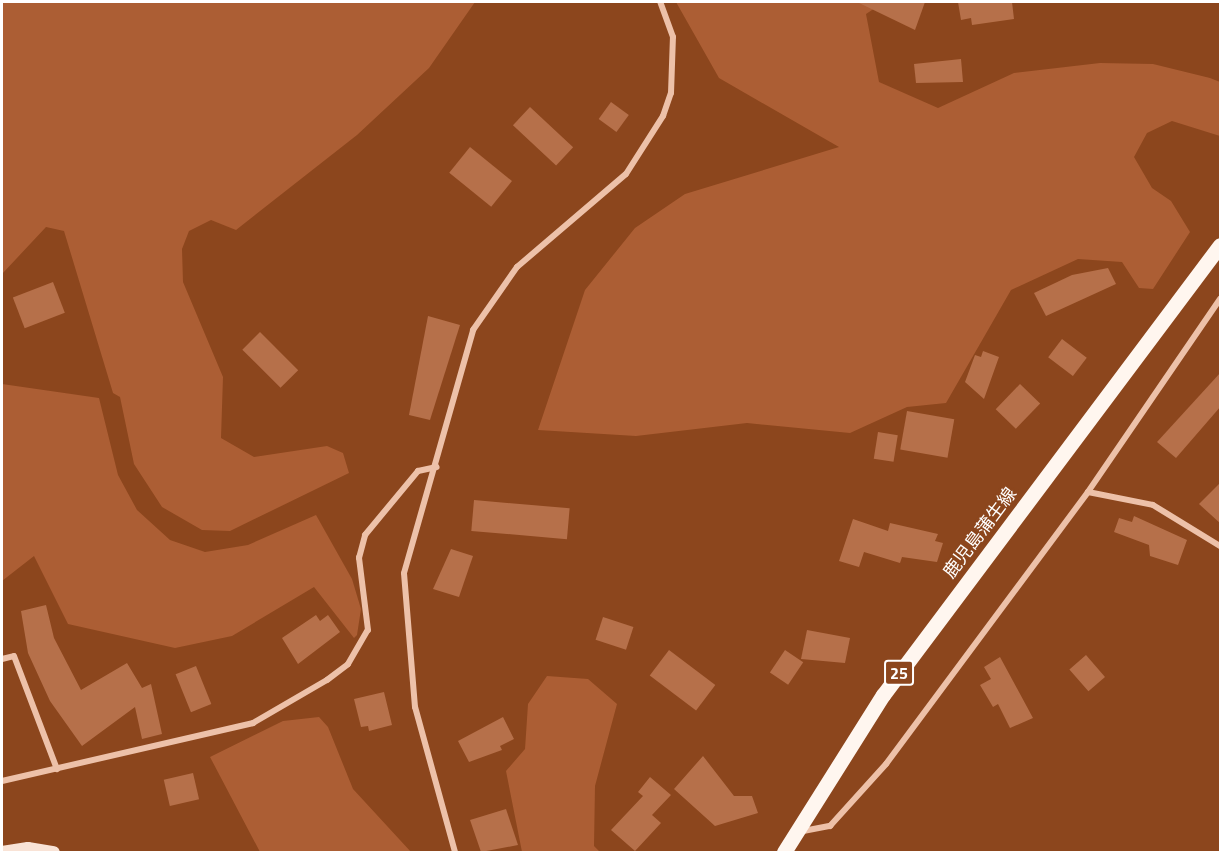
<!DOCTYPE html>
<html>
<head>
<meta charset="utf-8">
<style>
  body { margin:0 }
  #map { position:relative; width:1222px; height:854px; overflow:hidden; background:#8c461d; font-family:"Titillium Web","Noto Sans JP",sans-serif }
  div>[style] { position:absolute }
  .green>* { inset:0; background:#ac5e34 }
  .building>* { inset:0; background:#b6704a; transform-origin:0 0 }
  .street>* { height:6px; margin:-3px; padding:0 3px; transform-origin:3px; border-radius:3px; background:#edc1a9 }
  .secondary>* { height:12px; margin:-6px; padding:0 6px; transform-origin:6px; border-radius:6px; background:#f9e3d6 }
  .primary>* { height:15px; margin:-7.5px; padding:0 7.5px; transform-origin:7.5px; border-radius:7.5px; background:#fff6ef }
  span { translate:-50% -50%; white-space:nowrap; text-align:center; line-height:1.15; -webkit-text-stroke:4.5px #8c461d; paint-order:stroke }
  .shield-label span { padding:2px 4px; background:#8c461d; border:2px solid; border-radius:4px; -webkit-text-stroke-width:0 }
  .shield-label { font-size:16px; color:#fff; font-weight:700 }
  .street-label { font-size:18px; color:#fff }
  .frame { position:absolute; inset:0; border:3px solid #fff; pointer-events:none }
</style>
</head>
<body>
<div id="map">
  <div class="green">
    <div style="clip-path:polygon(2px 2px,475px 2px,429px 68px,357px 135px,236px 230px,211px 220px,189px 231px,182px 249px,183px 282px,223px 377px,221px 438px,254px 457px,327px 446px,343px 453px,349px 473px,230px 531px,202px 530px,162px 507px,134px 464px,120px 397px,113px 393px,64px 231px,46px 227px,2px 274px)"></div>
    <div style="clip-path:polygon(676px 2px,884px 2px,866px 14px,879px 82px,938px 108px,1014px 73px,1100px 63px,1153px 64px,1210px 78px,1220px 82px,1220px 136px,1172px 121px,1147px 133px,1134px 157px,1152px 188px,1171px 201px,1190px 232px,1153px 289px,1139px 288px,1122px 262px,1078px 259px,1011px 290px,946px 403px,907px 407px,850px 433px,747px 423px,636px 436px,538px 430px,585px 290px,635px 228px,685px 194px,839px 147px,719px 78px)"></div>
    <div style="clip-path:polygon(2px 384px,99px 398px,118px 475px,137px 510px,170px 540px,205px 552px,248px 545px,316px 515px,352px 579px,361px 609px,357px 635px,354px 638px,314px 587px,232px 636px,175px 648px,68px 624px,34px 556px,2px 581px)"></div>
    <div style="clip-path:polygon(547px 676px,588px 679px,617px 704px,595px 786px,594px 846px,600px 852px,522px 852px,506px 771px,525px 749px,528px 704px)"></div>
    <div style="clip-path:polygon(319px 717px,328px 727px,353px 789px,411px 852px,260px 852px,210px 757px,283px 721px)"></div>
  </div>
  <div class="building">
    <div style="clip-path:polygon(857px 2px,925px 2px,915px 30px)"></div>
    <div style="clip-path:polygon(958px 2px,1012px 2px,1014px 19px,972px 25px,971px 18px,961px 20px)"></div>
    <div style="clip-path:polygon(961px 59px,963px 82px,916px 83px,914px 64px)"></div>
    <div style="left:611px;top:102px;width:22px;height:21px;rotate:36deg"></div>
    <div style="left:530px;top:107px;width:59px;height:25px;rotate:43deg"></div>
    <div style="left:470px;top:147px;width:54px;height:33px;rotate:39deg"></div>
    <div style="clip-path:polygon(1108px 268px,1116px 284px,1046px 316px,1034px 293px,1072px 275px)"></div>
    <div style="left:53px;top:282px;width:33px;height:43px;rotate:69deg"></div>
    <div style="clip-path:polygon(428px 316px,460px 325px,430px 420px,409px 415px)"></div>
    <div style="left:260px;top:332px;width:54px;height:25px;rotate:45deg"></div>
    <div style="left:1062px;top:339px;width:31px;height:23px;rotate:37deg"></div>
    <div style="clip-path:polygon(983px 351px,999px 357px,984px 399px,965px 382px,975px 355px,981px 357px)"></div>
    <div style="clip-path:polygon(1221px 372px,1221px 406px,1176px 458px,1157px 442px)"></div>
    <div style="left:1020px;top:384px;width:28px;height:35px;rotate:44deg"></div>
    <div style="left:907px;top:411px;width:48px;height:39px;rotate:10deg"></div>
    <div style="left:878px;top:432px;width:20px;height:27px;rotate:9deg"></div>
    <div style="clip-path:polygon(1221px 482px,1221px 524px,1199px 504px)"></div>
    <div style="left:474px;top:500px;width:96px;height:31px;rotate:5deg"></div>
    <div style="clip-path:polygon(1134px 516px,1187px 540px,1178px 565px,1150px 556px,1149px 545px,1114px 532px,1119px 518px,1132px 522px)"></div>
    <div style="clip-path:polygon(853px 519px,888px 531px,890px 523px,938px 534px,935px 541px,943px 543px,937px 562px,902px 557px,900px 563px,864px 552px,859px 567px,839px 561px)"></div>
    <div style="clip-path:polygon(451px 549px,473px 556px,459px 597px,433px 589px)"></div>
    <div style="clip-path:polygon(46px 605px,54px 638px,81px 690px,127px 663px,142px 688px,151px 684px,162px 734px,142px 739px,135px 707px,82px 746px,50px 701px,28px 653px,21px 611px)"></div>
    <div style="clip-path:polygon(316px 615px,320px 621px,328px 615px,340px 632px,298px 664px,282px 638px)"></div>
    <div style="left:603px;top:617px;width:32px;height:24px;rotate:18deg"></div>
    <div style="clip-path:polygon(807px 630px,850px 638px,845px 663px,801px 659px)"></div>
    <div style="left:669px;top:650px;width:58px;height:32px;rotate:37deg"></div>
    <div style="left:785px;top:650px;width:22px;height:27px;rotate:34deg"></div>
    <div style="left:1086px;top:655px;width:29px;height:22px;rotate:49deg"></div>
    <div style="clip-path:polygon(1000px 657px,1033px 718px,1010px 728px,998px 704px,993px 707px,980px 685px,991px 679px,984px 667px)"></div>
    <div style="left:196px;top:666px;width:41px;height:22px;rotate:68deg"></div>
    <div style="clip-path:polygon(384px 692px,392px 725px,369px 731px,368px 726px,361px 727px,354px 699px)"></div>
    <div style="clip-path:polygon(503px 717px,514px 739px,500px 746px,502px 750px,469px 762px,458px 741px)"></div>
    <div style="clip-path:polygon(703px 756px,734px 796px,752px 796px,758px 813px,715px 826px,674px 789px)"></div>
    <div style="left:193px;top:773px;width:27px;height:30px;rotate:77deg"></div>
    <div style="clip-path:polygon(650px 777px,671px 795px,652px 815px,661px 823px,635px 851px,611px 830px,643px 796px,638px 792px)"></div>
    <div style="clip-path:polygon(506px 809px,518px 845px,481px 852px,470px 820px)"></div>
  </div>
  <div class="street">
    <div style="left:1220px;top:299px;width:234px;rotate:124.4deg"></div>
    <div style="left:1088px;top:492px;width:66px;rotate:11.3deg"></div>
    <div style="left:1153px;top:505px;width:79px;rotate:31.5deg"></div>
    <div style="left:2px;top:659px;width:12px;rotate:-14deg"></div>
    <div style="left:14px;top:656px;width:121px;rotate:69.2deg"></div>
    <div style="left:2px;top:781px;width:258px;rotate:-13deg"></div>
    <div style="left:253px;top:723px;width:86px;rotate:-30.2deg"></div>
    <div style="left:327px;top:680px;width:26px;rotate:-37deg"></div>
    <div style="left:348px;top:664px;width:39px;rotate:-60deg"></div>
    <div style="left:368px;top:630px;width:73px;rotate:-97.1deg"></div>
    <div style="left:359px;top:558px;width:24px;rotate:-75deg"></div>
    <div style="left:365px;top:535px;width:83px;rotate:-50.4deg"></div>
    <div style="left:418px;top:471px;width:19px;rotate:-12deg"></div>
    <div style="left:798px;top:832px;width:33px;rotate:-11deg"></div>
    <div style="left:830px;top:826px;width:84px;rotate:-47.9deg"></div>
    <div style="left:886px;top:764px;width:339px;rotate:-53.4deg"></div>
    <div style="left:455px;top:852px;width:150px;rotate:-105.4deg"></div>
    <div style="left:415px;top:707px;width:134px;rotate:-94.7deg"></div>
    <div style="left:404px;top:573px;width:253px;rotate:-74.1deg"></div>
    <div style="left:473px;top:330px;width:77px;rotate:-55.1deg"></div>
    <div style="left:517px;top:267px;width:143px;rotate:-40.5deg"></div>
    <div style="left:626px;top:174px;width:69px;rotate:-57.5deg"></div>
    <div style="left:663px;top:116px;width:24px;rotate:-71deg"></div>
    <div style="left:671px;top:93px;width:56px;rotate:-88deg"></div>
    <div style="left:673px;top:37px;width:37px;rotate:-110deg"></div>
  </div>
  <div class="secondary">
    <div style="left:2px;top:852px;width:26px;rotate:-9deg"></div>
    <div style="left:28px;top:848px;width:26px;rotate:9deg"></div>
  </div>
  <div class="primary">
    <div style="left:784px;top:852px;width:186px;rotate:-57.8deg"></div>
    <div style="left:883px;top:695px;width:562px;rotate:-53.17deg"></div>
  </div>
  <div class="shield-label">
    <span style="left:899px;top:673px">25</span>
  </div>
  <div class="street-label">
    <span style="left:980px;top:533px;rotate:-53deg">鹿児島蒲生線</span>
  </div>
  <div class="frame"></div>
</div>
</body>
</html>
